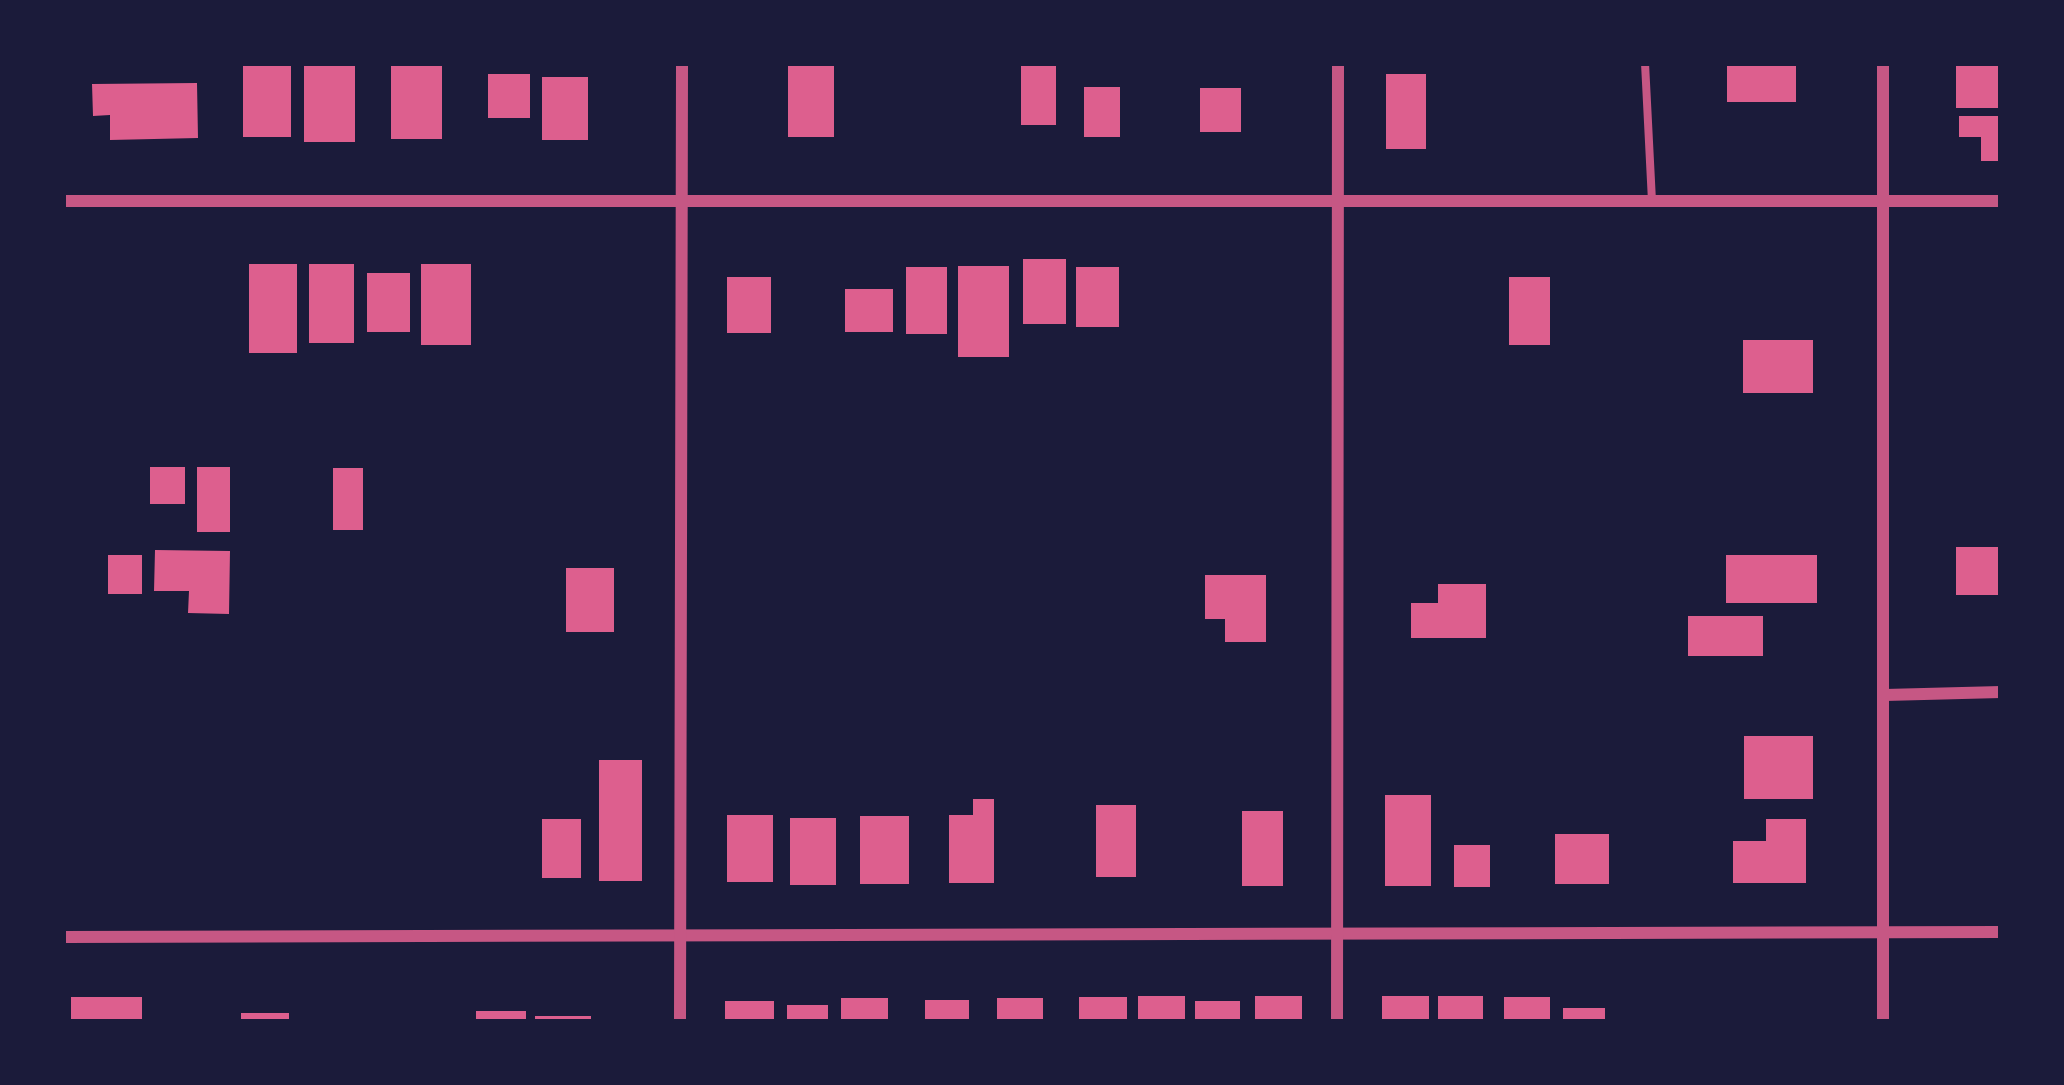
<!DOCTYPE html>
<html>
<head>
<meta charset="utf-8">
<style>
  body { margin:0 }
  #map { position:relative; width:2064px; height:1085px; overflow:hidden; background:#1b1b3a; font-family:"Source Sans 3",sans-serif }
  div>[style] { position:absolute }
  .building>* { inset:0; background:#dd5f8e; transform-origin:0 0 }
  .service>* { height:8px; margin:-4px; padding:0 4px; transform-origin:4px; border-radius:4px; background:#c65784 }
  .minor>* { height:12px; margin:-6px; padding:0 6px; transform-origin:6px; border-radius:6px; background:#c65784 }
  span { translate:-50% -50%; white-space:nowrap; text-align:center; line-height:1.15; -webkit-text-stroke:12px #1b1b3a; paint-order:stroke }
  .frame { position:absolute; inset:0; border:66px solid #1b1b3a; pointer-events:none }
</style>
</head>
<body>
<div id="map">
  <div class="building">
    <div style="left:304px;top:63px;width:51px;height:79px"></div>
    <div style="left:391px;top:63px;width:51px;height:76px"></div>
    <div style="left:788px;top:63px;width:46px;height:74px"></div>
    <div style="left:1727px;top:63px;width:69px;height:39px"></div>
    <div style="left:1956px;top:63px;width:45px;height:45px"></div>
    <div style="left:243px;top:64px;width:48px;height:73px"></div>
    <div style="left:1021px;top:65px;width:35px;height:60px"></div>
    <div style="left:488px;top:74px;width:42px;height:44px"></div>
    <div style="left:1386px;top:74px;width:40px;height:75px"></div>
    <div style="left:542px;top:77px;width:46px;height:63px"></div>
    <div style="clip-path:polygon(197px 83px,198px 138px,110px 140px,110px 115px,93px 116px,92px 84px)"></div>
    <div style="left:1084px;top:87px;width:36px;height:50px"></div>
    <div style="left:1200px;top:88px;width:41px;height:44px"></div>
    <div style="clip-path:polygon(1959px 116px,2001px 116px,2001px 161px,1981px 161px,1981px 137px,1959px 137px)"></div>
    <div style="left:1023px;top:259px;width:43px;height:65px"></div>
    <div style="left:249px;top:264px;width:48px;height:89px"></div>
    <div style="left:309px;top:264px;width:45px;height:79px"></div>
    <div style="left:421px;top:264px;width:50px;height:81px"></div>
    <div style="left:958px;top:266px;width:51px;height:91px"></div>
    <div style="left:906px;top:267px;width:41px;height:67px"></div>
    <div style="left:1076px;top:267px;width:43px;height:60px"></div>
    <div style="left:367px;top:273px;width:43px;height:59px"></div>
    <div style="left:727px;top:277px;width:44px;height:56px"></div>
    <div style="left:1509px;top:277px;width:41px;height:68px"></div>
    <div style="left:845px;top:289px;width:48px;height:43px"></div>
    <div style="left:1743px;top:340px;width:70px;height:53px"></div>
    <div style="left:150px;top:467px;width:35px;height:37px"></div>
    <div style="left:197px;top:467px;width:33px;height:65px"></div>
    <div style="left:333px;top:468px;width:30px;height:62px"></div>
    <div style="left:1956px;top:547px;width:45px;height:48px"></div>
    <div style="clip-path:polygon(155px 550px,230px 551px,229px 614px,188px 613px,189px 591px,154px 591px)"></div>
    <div style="left:108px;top:555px;width:34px;height:39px"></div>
    <div style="left:1726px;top:555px;width:91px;height:48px"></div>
    <div style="left:566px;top:568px;width:48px;height:64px"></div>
    <div style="clip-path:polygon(1205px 575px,1266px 575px,1266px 642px,1225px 642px,1225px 619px,1205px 619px)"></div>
    <div style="clip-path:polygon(1438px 584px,1486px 584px,1486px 638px,1411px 638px,1411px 603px,1438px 603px)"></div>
    <div style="left:1688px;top:616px;width:75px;height:40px"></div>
    <div style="left:1744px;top:736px;width:69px;height:63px"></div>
    <div style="left:599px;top:760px;width:43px;height:121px"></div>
    <div style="left:1385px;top:795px;width:46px;height:91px"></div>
    <div style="clip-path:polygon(973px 799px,994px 799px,994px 883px,949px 883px,949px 815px,973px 815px)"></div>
    <div style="left:1096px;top:805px;width:40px;height:72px"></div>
    <div style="left:1242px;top:811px;width:41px;height:75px"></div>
    <div style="left:727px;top:815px;width:46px;height:67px"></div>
    <div style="left:860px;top:816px;width:49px;height:68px"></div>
    <div style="left:790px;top:818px;width:46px;height:67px"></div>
    <div style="left:542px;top:819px;width:39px;height:59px"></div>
    <div style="clip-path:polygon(1766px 819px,1806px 819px,1806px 883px,1733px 883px,1733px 841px,1766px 841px)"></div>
    <div style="left:1555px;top:834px;width:54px;height:50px"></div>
    <div style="left:1454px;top:845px;width:36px;height:42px"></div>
    <div style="left:1138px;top:996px;width:47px;height:26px"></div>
    <div style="left:1255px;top:996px;width:47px;height:26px"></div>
    <div style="left:1382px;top:996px;width:47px;height:26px"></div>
    <div style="left:1438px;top:996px;width:45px;height:26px"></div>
    <div style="left:71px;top:997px;width:71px;height:25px"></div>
    <div style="left:1079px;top:997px;width:48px;height:25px"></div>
    <div style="left:1504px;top:997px;width:46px;height:25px"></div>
    <div style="left:841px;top:998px;width:47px;height:24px"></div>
    <div style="left:997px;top:998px;width:46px;height:24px"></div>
    <div style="left:925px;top:1000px;width:44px;height:22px"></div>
    <div style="left:725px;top:1001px;width:49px;height:21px"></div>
    <div style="left:1195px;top:1001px;width:45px;height:21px"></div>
    <div style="left:787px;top:1005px;width:41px;height:17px"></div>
    <div style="left:1563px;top:1008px;width:42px;height:14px"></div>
    <div style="left:476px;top:1011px;width:50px;height:11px"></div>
    <div style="left:241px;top:1013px;width:48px;height:9px"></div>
    <div style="left:535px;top:1016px;width:56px;height:6px"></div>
  </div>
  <div class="service">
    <div style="left:1645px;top:63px;width:138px;rotate:87.1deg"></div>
  </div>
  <div class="minor">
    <div style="left:63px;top:201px;width:1938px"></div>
    <div style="left:1885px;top:695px;width:116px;rotate:-1.5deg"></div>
    <div style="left:63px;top:937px;width:1938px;rotate:-0.15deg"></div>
    <div style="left:680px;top:1022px;width:959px;rotate:-89.88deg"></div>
    <div style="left:1337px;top:1022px;width:959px;rotate:-89.94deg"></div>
    <div style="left:1883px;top:1022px;width:959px;rotate:-90deg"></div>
  </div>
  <div class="frame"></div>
</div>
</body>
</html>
